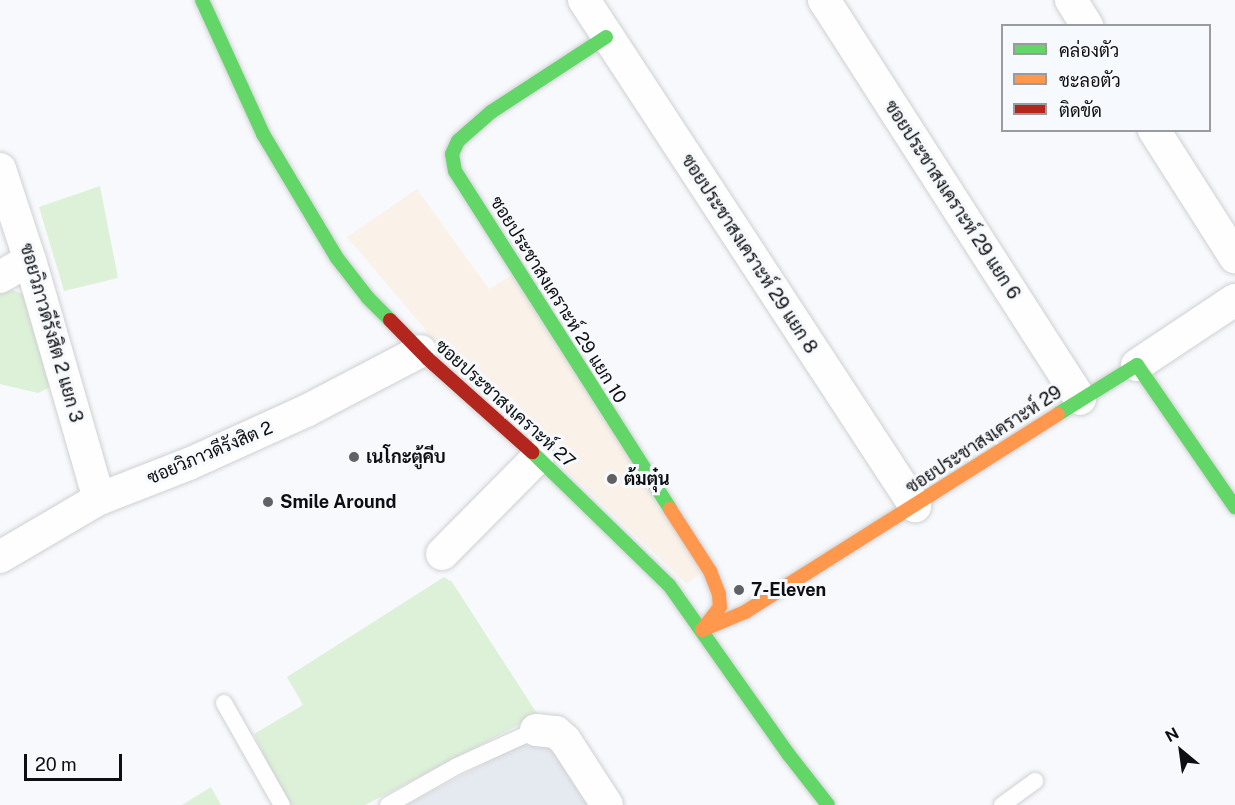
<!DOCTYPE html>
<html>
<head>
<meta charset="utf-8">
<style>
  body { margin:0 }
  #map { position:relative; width:1235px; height:805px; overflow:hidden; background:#f7f9fc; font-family:"Public Sans",Sarabun,sans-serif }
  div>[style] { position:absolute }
  .commercial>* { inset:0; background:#faf2e9 }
  .built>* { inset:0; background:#e5eaf0 }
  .green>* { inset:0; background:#ddf1d8 }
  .roads { filter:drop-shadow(0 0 2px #cfd0d2) drop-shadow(0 0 2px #cfd0d2) }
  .lane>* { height:16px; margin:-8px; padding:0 8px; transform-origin:8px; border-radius:8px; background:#fefeff }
  .street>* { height:32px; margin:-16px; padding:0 16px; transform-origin:16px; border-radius:16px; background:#fefeff }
  .fast>* { height:14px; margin:-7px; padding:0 7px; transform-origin:7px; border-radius:7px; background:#63d668 }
  .slow>* { height:14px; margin:-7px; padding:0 7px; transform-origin:7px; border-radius:7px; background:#ff974d }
  .jam>* { height:14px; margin:-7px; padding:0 7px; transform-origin:7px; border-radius:7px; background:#b3261e }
  .dots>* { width:16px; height:16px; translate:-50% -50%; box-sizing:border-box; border:3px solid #f6f9fd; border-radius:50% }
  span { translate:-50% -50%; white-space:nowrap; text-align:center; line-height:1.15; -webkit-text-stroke:6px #f6f9fd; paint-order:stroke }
  .street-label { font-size:18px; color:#0e0f10 }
  .poi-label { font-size:18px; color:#0e0f10; font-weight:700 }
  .left { translate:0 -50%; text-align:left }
  .legend { position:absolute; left:1001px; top:24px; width:210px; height:108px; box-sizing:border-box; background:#f6f9fd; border:2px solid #999b9e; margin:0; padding:8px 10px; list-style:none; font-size:18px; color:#0e0f10 }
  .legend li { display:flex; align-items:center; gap:12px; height:30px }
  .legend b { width:30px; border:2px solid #999b9e }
  .north { position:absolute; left:1151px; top:721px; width:60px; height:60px; -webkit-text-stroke:4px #f6f9fd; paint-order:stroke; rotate:331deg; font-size:16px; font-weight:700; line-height:24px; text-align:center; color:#0e0f10 }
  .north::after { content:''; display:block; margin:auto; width:21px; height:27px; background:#0e0f10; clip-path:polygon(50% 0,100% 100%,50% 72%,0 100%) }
  .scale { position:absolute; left:24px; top:754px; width:98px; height:27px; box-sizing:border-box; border:3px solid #0e0f10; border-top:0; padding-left:8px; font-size:18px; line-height:21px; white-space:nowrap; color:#0e0f10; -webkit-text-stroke:4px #f6f9fd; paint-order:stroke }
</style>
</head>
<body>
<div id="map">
  <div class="commercial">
    <div style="clip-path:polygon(417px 189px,489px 289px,512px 275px,703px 571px,687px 584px,434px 345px,424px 328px,347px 237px)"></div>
  </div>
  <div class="built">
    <div style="clip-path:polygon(540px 734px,597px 805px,406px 805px)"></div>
  </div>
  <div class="green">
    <div style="clip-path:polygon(100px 186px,118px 278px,64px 291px,39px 207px)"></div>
    <div style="clip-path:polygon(4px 287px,23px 294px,28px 304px,54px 385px,38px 393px,0 384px,0 289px)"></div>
    <div style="clip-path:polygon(444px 577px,452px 582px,538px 715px,365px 805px,291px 805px,278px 786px,254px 734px,303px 705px,287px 677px)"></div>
    <div style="clip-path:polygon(211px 787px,221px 805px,182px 805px)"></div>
  </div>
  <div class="roads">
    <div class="lane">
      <div style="left:224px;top:703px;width:117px;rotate:60.4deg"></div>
      <div style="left:388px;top:805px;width:79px;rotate:-29.5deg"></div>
      <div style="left:457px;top:766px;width:87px;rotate:-24.5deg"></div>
      <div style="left:1002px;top:805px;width:41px;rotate:-36deg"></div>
    </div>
    <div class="street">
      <div style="left:584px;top:0;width:605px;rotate:56.81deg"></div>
      <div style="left:824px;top:0;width:474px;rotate:57.3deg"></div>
      <div style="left:1071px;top:0;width:31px;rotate:58deg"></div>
      <div style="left:1154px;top:130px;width:151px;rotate:57.5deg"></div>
      <div style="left:0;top:169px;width:96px;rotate:71.8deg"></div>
      <div style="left:30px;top:260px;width:249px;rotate:73.9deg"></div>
      <div style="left:0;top:277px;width:34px;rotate:-30deg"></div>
      <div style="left:1137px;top:365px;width:118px;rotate:-33.6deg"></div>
      <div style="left:442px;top:554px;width:136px;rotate:-45.3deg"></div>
      <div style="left:0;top:557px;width:115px;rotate:-30.4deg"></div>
      <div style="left:99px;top:499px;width:97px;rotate:-21.3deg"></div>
      <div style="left:189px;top:464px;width:131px;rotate:-24.4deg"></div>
      <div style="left:308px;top:410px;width:127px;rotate:-27.6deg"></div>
      <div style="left:536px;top:730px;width:20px;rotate:6deg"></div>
      <div style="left:556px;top:732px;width:12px;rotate:42deg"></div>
      <div style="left:565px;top:740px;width:77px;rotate:57.1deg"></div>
    </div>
    <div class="fast">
      <div style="left:202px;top:0;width:147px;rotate:65.5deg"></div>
      <div style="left:263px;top:134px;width:144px;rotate:59.2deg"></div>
      <div style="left:337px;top:258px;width:51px;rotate:52.2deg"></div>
      <div style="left:368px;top:298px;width:31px;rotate:45deg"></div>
      <div style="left:606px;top:37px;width:137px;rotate:146.9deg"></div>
      <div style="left:491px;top:112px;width:44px;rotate:138.7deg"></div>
      <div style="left:458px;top:141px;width:14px;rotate:115deg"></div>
      <div style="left:452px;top:154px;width:17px;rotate:80deg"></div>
      <div style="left:455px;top:171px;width:401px;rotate:57.5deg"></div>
      <div style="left:1058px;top:414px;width:93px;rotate:-31.8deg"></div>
      <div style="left:1137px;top:365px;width:173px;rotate:55.4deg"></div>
      <div style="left:532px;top:452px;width:191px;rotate:44.2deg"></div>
      <div style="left:669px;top:585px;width:208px;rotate:54.8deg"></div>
      <div style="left:789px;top:755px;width:63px;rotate:52deg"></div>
    </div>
    <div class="slow">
      <div style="left:670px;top:509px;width:74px;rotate:57.2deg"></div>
      <div style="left:710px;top:571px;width:25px;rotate:69deg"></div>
      <div style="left:719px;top:594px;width:13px;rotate:86deg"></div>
      <div style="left:720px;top:607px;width:29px;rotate:128deg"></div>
      <div style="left:702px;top:630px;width:47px;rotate:-22.7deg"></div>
      <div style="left:745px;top:612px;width:370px;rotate:-32.3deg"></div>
    </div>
    <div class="jam">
      <div style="left:390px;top:320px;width:54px;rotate:45.7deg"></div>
      <div style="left:428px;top:359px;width:140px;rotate:41.8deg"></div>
    </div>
  </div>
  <div class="dots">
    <div style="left:354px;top:457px;background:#606163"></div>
    <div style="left:612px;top:479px;background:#606163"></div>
    <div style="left:268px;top:502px;background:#606163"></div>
    <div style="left:739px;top:590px;background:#606163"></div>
  </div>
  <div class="street-label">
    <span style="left:952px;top:200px;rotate:57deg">ซอยประชาสงเคราะห์ 29 แยก 6</span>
    <span style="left:749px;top:254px;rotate:57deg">ซอยประชาสงเคราะห์ 29 แยก 8</span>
    <span style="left:558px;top:300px;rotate:58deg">ซอยประชาสงเคราะห์ 29 แยก 10</span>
    <span style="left:51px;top:333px;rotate:74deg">ซอยวิภาวดีรังสิต 2 แยก 3</span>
    <span style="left:505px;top:404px;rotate:42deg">ซอยประชาสงเคราะห์ 27</span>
    <span style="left:984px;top:440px;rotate:-33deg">ซอยประชาสงเคราะห์ 29</span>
    <span style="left:210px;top:453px;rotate:-23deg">ซอยวิภาวดีรังสิต 2</span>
  </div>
  <div class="poi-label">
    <span class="left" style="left:366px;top:457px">เนโกะตู้คีบ</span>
    <span class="left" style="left:624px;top:479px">ต้มตุ๋น</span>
    <span class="left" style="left:280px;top:502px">Smile Around</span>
    <span class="left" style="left:751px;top:590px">7-Eleven</span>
  </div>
  <ul class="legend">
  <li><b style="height:8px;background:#63d668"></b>คล่องตัว</li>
  <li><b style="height:8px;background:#ff974d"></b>ชะลอตัว</li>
  <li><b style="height:8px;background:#b3261e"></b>ติดขัด</li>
  </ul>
  <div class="north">N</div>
  <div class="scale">20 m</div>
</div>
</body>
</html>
